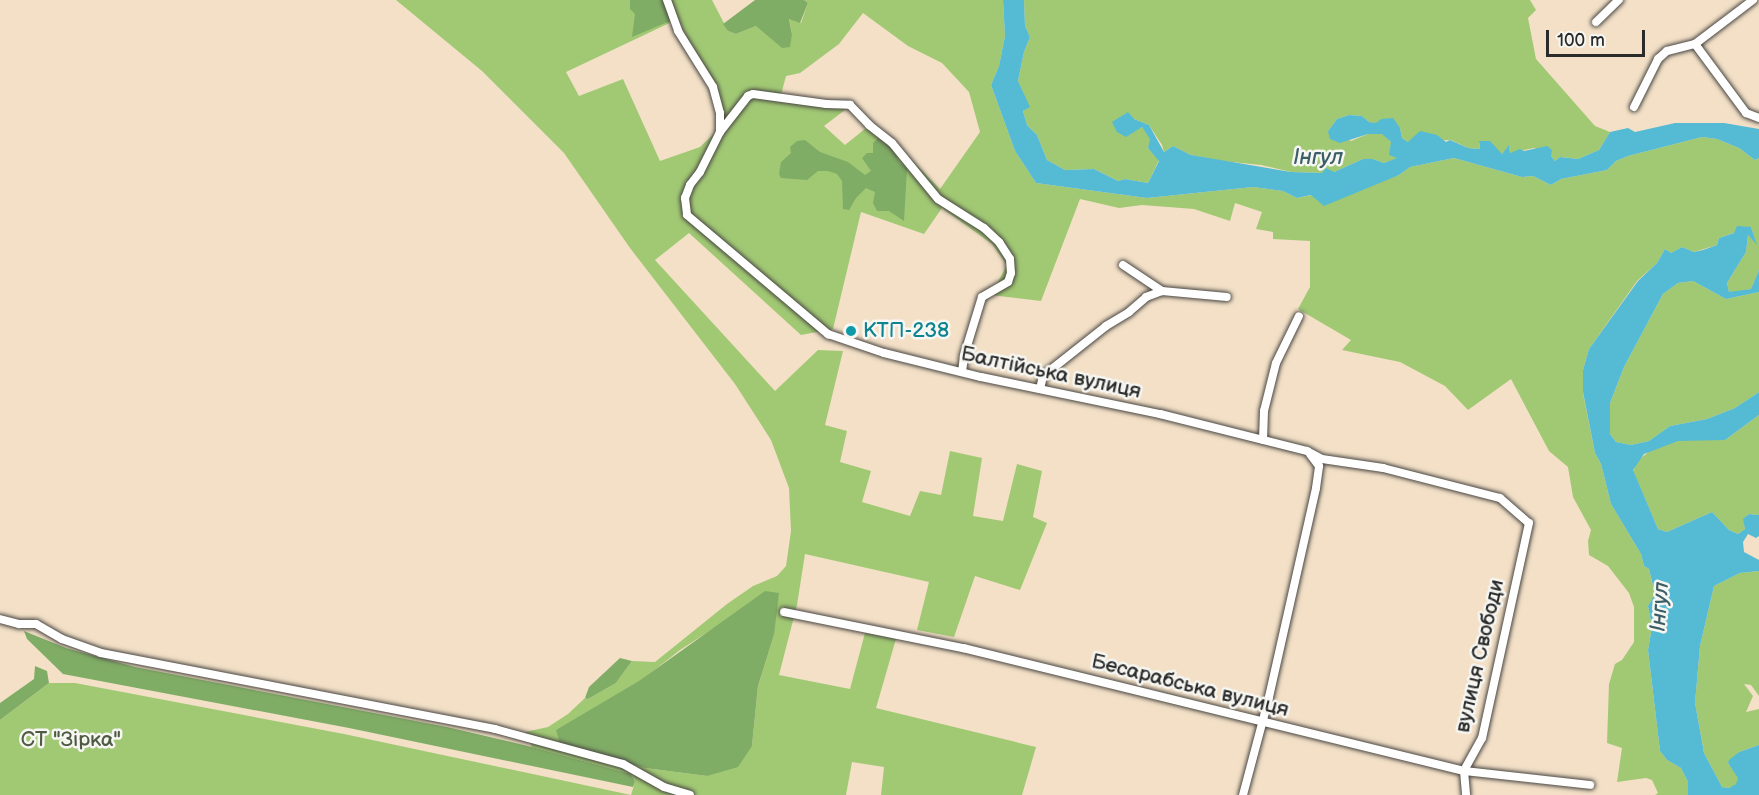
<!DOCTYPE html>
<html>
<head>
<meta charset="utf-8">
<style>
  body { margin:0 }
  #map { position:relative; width:1759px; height:795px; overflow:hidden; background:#f3e0c7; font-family:"Balsamiq Sans",sans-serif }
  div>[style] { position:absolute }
  .green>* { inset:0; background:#a1c974 }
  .forest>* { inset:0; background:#80ad66 }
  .water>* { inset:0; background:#55bad3 }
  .roads { filter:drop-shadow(0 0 2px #494642) drop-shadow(0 0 2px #494642) }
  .minor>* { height:8px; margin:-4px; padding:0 4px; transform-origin:4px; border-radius:4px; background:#fff }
  .dots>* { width:16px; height:16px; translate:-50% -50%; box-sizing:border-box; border:3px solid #f6f6f2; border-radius:50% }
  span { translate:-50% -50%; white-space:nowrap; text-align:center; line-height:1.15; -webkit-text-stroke:5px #f6f6f2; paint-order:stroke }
  .culture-label { font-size:21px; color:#0d838f }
  .left { translate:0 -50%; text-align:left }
  .street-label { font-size:21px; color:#2b2b2b }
  .park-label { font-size:21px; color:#4e5a41 }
  .water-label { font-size:22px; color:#3a5d66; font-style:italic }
  .scale { position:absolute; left:1546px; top:30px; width:99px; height:27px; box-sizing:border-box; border:3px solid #2b2b2b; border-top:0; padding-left:8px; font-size:18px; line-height:21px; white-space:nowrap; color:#2b2b2b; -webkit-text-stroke:4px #f6f6f2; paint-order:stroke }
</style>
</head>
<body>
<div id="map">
  <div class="green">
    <div style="clip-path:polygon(evenodd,396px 0,712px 0,728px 31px,736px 34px,756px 26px,792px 34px,789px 18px,801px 23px,808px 3px,804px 0,1003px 0,1005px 36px,999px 66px,991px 85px,1015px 151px,1036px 183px,1147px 198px,1253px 187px,1283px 191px,1297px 198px,1375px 183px,1399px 175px,1410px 167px,1454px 158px,1522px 177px,1533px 176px,1551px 185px,1561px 179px,1607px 170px,1616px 161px,1628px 156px,1702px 137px,1717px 139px,1739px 148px,1755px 160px,1759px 158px,1759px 270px,1751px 289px,1729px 293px,1727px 283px,1746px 252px,1748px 235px,1756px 243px,1751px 227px,1719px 238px,1717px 245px,1694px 252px,1682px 247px,1671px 253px,1665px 249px,1657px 263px,1637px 281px,1589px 349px,1583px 370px,1583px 393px,1595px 453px,1601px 464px,1611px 504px,1641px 554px,1644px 566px,1649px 569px,1655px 595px,1648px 606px,1652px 627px,1648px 650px,1660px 751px,1667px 760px,1681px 768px,1688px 782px,1688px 795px,1655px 795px,1658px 793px,1652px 780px,1646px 778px,1617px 782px,1622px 748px,1607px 743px,1609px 684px,1615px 664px,1622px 660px,1634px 642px,1634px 607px,1629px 593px,1608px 566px,1589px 555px,1588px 541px,1591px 530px,1573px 497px,1568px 467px,1549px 451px,1511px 379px,1468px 410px,1445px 386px,1400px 362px,1342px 350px,1351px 340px,1298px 309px,1310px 287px,1310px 241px,1273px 239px,1273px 232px,1256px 229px,1262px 212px,1235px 203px,1230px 221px,1194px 209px,1142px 205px,1119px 208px,1080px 199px,1041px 301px,991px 295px,1007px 265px,992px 244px,942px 208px,924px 234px,861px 212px,833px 329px,801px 335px,689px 233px,655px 260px,775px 391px,818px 350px,843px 351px,825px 425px,847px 431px,840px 462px,871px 471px,862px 502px,910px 516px,920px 491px,941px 495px,950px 451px,982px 458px,973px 516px,1003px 521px,1017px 464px,1042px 471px,1033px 517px,1047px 523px,1020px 590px,975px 576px,954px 637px,917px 630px,929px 582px,805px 554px,797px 605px,779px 675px,850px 689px,865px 633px,896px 639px,876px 708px,1036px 747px,1022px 795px,881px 795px,884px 767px,852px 762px,846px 795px,0 795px,0 720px,49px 683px,75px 683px,344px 734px,631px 795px,635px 782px,631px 774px,532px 747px,525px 732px,548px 727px,568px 714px,585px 698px,588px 699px,616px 683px,632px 661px,655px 662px,727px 604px,753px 586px,777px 576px,786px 566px,791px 531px,789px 488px,771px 440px,735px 384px,630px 248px,564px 153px,482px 71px,396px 0,863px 13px,908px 46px,942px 63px,969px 92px,980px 132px,940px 189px,893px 141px,871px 124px,845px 145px,824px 126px,854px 103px,781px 95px,786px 76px,800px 73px,839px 44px,863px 13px,396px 0,678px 19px,722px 108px,723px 125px,700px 147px,660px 161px,623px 79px,579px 96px,566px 72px,678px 19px,396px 0,714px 628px,774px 635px,758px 686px,752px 746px,707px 776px,645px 768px,560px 744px,680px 650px,714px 628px)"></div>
    <div style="clip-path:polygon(1024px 0,1530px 0,1536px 10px,1528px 18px,1536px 59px,1595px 126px,1610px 132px,1599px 150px,1578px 159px,1560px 157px,1555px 161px,1551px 156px,1534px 148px,1510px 153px,1509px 146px,1502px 154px,1479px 142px,1480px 149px,1468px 148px,1451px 140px,1408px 142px,1402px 138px,1400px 128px,1369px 122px,1362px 116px,1349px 115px,1337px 119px,1328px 131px,1351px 141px,1368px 134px,1382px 133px,1391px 142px,1398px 158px,1384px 163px,1373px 159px,1363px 159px,1334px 172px,1322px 173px,1291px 172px,1261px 165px,1222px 161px,1191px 155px,1173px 146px,1164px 152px,1162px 145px,1149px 125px,1134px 119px,1132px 131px,1142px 127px,1151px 139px,1148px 148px,1159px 160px,1148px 183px,1125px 179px,1118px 181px,1094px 169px,1065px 170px,1047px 160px,1037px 135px,1027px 125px,1023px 111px,1029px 107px,1018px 81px,1024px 52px,1030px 37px,1025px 26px)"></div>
    <div style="clip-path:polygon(1693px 281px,1726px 299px,1759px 292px,1759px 392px,1735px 408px,1707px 419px,1670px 426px,1649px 441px,1631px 445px,1616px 442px,1610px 434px,1610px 403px,1624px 367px,1663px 294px,1678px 283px)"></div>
    <div style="clip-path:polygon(1759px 415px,1759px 515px,1749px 514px,1744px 519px,1745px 529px,1738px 534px,1729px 530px,1712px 512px,1667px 532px,1658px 529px,1633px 471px,1638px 460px,1650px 451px,1679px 440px,1725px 440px)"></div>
    <div style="clip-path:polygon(1759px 571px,1759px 696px,1751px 685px,1744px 684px,1753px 696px,1746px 712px,1759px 709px,1759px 745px,1739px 752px,1728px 763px,1739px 778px,1737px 784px,1729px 788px,1722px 787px,1704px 753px,1695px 703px,1700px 646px,1714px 586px,1740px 573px)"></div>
  </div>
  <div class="forest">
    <div style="clip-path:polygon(630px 0,662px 0,670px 21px,632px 37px,635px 14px,630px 9px)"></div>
    <div style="clip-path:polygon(755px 0,804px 0,808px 3px,800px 23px,789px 19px,792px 34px,790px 47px,782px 48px,756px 26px,736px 34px,728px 31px,723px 24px)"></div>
    <div style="clip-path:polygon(878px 138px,893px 149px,899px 162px,907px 169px,904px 221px,889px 211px,877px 211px,873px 203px,875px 192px,866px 188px,856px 198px,849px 210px,843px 209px,842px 181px,837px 174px,828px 171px,818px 171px,807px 180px,781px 178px,779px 174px,781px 162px,791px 153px,790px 147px,797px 141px,805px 140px,820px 152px,848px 162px,865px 175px,871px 171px,862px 158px,867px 153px,873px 153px,873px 143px)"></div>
    <div style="clip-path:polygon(765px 591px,779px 593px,774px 635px,758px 686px,752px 746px,738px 767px,707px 776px,645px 768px,560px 744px,556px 730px,639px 681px)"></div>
    <div style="clip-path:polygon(24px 631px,66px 648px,135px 667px,447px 727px,532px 747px,631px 774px,635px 782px,633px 787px,349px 728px,63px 674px,27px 639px)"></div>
    <div style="clip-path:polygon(620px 658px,632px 661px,616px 683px,588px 699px,585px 698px,589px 687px)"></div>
    <div style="clip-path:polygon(35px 666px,47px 671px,49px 683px,0 720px,0 703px,34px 679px)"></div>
  </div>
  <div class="water">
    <div style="clip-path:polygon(1003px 0,1024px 0,1025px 26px,1030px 37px,1024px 52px,1018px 81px,1030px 107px,1023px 111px,1027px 125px,1037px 135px,1047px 160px,1065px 170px,1094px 169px,1118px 181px,1125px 179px,1148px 183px,1159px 161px,1148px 148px,1150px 139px,1142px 127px,1126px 137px,1117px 132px,1112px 122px,1128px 112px,1134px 119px,1149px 125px,1164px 152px,1173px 146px,1191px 155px,1291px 172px,1322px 173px,1326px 168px,1334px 172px,1363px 159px,1373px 159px,1384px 163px,1397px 158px,1389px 155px,1391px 142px,1382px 134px,1368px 134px,1340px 143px,1330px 139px,1328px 131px,1337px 119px,1349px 115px,1362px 116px,1369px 122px,1376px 123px,1381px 119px,1393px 118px,1400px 128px,1402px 138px,1408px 142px,1420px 131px,1437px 135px,1446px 142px,1450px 140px,1468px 148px,1480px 149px,1479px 141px,1490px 141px,1502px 154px,1509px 145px,1510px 153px,1520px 149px,1524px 151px,1547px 146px,1552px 150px,1551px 156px,1555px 161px,1560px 157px,1578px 159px,1599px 150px,1610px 132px,1628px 128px,1635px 132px,1675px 123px,1724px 123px,1759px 129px,1759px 158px,1755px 160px,1739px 148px,1717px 139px,1702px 137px,1628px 156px,1616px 161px,1607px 170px,1561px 179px,1551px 185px,1533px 176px,1522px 177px,1454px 158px,1410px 167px,1399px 175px,1324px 206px,1311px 195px,1297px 198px,1283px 191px,1253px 187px,1147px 198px,1036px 183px,1015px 151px,991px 85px,999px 66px,1005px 36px)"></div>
    <div style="clip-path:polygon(1737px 226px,1751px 227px,1757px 245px,1748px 235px,1746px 252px,1727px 283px,1729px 292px,1751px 289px,1759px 270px,1759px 292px,1726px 299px,1693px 281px,1678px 283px,1663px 294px,1624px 367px,1610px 403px,1610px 434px,1616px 442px,1631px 445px,1649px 441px,1670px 426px,1707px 419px,1735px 408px,1759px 392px,1759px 415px,1725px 440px,1678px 441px,1644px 454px,1633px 470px,1658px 529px,1667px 532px,1712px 512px,1729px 530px,1738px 534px,1745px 529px,1743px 519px,1749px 514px,1759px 515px,1759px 536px,1756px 538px,1748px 534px,1743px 542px,1744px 552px,1759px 560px,1759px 571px,1740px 573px,1714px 586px,1700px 646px,1695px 703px,1704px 753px,1722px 787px,1729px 788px,1736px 784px,1738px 778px,1728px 763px,1729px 760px,1739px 752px,1759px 745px,1759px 795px,1688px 795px,1688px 782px,1681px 768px,1667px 760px,1660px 751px,1648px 650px,1652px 627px,1648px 606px,1655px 594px,1649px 569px,1644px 566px,1641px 554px,1611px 504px,1601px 464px,1595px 453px,1583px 392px,1583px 370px,1589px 349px,1638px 281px,1657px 263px,1665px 249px,1671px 253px,1682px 247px,1694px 252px,1703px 250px,1717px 245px,1719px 238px,1734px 233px)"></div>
  </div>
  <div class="roads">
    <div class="minor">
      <div style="left:667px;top:0;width:33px;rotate:70deg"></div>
      <div style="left:678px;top:31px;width:66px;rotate:58deg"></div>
      <div style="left:713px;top:87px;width:27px;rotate:75deg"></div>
      <div style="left:720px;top:113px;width:19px;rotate:90deg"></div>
      <div style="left:720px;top:132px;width:45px;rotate:116.6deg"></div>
      <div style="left:700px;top:172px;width:16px;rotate:128deg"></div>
      <div style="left:690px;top:185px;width:14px;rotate:111deg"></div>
      <div style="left:685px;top:198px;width:17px;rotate:83deg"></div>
      <div style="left:687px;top:215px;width:185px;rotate:40.2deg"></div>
      <div style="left:828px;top:334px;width:59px;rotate:18.7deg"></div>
      <div style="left:884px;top:353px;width:100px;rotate:13.9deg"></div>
      <div style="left:981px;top:377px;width:183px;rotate:11.7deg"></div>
      <div style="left:1160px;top:414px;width:152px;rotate:14.1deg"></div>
      <div style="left:1307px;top:451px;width:17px;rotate:28deg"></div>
      <div style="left:1322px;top:459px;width:62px;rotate:8.4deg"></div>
      <div style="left:1383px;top:468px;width:121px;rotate:14.4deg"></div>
      <div style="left:1500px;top:498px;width:38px;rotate:41deg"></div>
      <div style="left:1529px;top:523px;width:220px;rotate:102.3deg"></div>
      <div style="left:1482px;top:738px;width:38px;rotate:119deg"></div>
      <div style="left:1464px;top:771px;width:24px;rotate:85deg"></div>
      <div style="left:1596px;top:22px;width:32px;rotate:-44deg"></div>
      <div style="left:1695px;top:44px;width:86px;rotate:53.5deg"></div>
      <div style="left:1746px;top:113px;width:14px;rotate:21deg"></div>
      <div style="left:1634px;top:107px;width:54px;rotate:-63.4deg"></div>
      <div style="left:1658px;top:59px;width:12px;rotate:-42deg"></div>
      <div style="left:1667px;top:51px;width:29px;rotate:-14deg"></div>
      <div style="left:1695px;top:44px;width:73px;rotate:-37.2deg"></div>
      <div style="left:720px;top:132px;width:46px;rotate:-52.1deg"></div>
      <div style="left:748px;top:96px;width:5px;rotate:-22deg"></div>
      <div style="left:753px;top:94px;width:74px;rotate:7.8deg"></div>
      <div style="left:826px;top:104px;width:24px;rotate:2deg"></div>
      <div style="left:850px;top:105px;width:28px;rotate:46deg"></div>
      <div style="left:869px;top:125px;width:29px;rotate:38deg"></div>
      <div style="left:892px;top:143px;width:72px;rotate:50.6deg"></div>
      <div style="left:938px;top:199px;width:54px;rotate:32.2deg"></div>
      <div style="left:984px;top:228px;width:21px;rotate:43deg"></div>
      <div style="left:999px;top:242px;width:20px;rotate:57deg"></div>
      <div style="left:1010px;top:259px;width:14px;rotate:86deg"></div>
      <div style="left:1011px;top:273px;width:9px;rotate:108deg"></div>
      <div style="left:1008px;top:282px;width:30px;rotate:150deg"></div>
      <div style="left:982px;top:297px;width:62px;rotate:107deg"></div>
      <div style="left:964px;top:356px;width:16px;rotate:97deg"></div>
      <div style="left:1123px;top:265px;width:47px;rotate:33.7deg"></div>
      <div style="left:1162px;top:291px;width:65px;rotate:5.3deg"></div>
      <div style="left:1040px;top:389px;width:13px;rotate:-77deg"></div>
      <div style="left:1043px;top:376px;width:80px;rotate:-38.4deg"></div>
      <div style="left:1106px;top:326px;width:27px;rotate:-31deg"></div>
      <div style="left:1129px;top:312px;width:23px;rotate:-41deg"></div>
      <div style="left:1146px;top:297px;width:17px;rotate:-21deg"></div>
      <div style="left:1263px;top:440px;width:29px;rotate:-88deg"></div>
      <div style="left:1264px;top:411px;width:49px;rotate:-76deg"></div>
      <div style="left:1276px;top:363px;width:52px;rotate:-63.9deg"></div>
      <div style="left:784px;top:612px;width:183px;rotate:11.4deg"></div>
      <div style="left:963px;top:648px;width:516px;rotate:13.79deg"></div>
      <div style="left:1464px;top:771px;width:127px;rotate:6.3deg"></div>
      <div style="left:0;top:619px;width:20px;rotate:15deg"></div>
      <div style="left:19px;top:624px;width:17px"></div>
      <div style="left:36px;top:624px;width:30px;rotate:30deg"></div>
      <div style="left:62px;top:639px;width:41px;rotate:19.7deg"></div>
      <div style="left:101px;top:653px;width:401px;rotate:10.9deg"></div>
      <div style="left:495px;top:729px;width:133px;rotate:15.3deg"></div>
      <div style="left:623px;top:764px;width:47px;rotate:29.3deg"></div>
      <div style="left:664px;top:787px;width:27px;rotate:17deg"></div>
      <div style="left:1243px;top:795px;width:101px;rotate:-75.1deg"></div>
      <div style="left:1269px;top:697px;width:214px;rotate:-77.3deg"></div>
      <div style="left:1316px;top:488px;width:22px;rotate:-82deg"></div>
      <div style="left:1319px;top:466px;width:15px;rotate:-127deg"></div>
    </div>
  </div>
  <div class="dots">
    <div style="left:851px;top:331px;background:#0f9aa8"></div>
  </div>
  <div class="culture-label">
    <span class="left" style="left:863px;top:331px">КТП-238</span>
  </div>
  <div class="street-label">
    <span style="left:1051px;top:373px;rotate:12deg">Балтійська вулиця</span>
    <span style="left:1480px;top:656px;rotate:-77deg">вулиця Свободи</span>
    <span style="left:1190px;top:686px;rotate:14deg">Бесарабська вулиця</span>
  </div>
  <div class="park-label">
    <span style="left:71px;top:740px">СТ "Зірка"</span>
  </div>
  <div class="water-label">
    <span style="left:1318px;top:158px">Інгул</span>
    <span style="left:1660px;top:607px;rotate:-86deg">Інгул</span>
  </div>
  <div class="scale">100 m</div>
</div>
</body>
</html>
